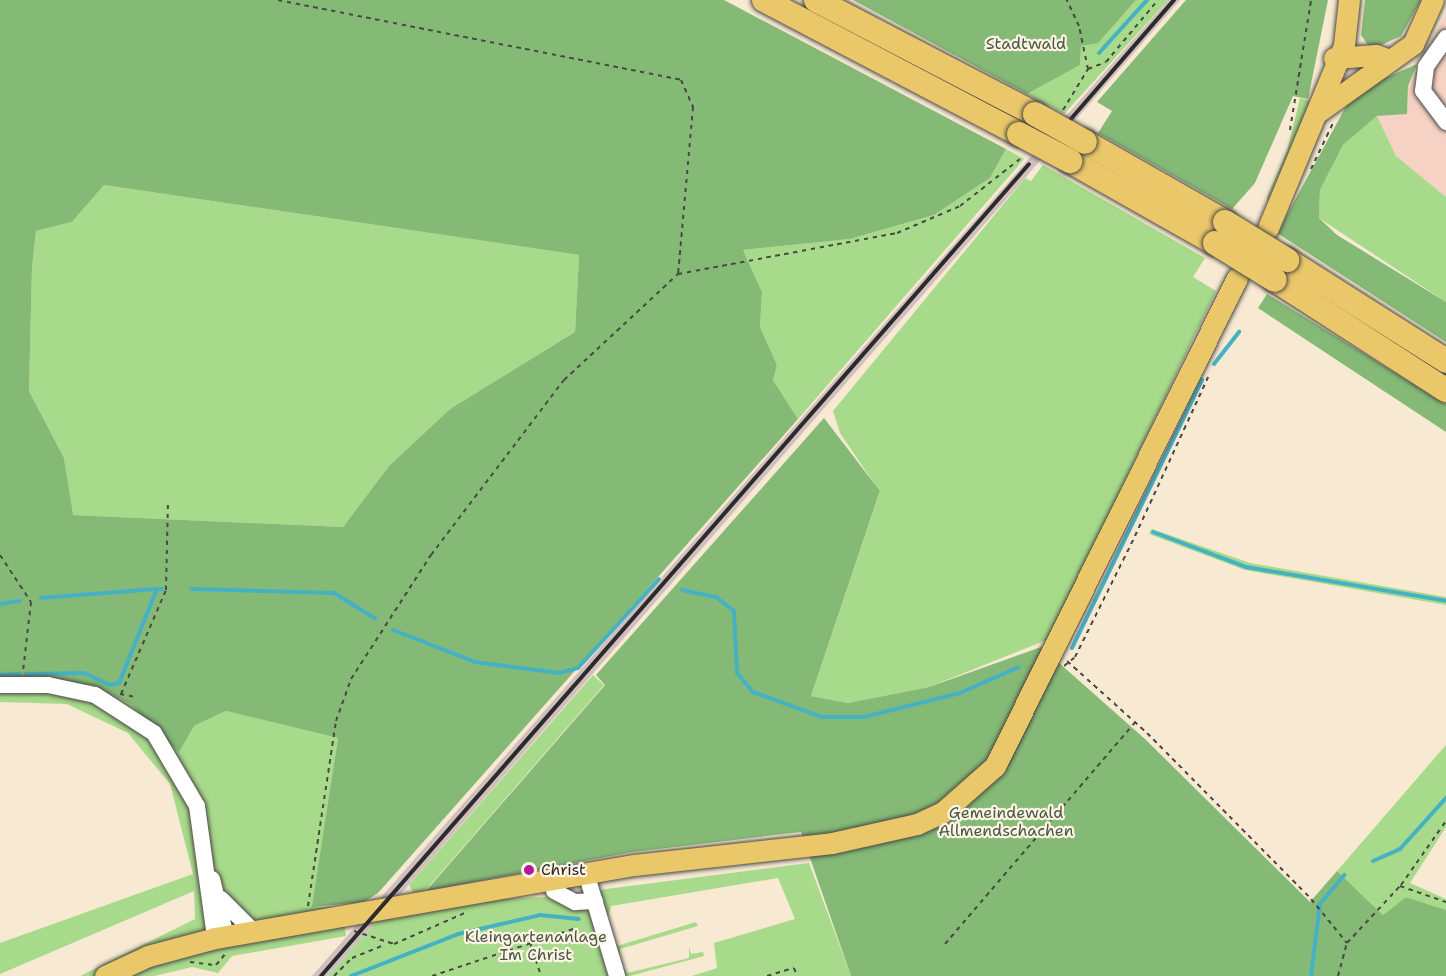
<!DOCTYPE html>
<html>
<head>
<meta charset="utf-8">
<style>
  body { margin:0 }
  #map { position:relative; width:1446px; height:976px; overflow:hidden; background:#f7e9d2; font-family:"Shantell Sans",sans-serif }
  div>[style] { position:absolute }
  .built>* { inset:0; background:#f6d2c4 }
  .industrial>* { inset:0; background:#d1bfbe }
  .green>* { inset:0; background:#a7da8a }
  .forest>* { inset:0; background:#85ba76 }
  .stream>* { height:4px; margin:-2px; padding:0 2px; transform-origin:2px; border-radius:2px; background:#46b1c4 }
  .path>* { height:2px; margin-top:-1px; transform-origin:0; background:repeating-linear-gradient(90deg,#4a4844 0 4.5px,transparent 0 9px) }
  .roads { filter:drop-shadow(0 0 2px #4a4844) drop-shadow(0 0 2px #4a4844) }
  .minor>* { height:16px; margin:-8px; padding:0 8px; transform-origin:8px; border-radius:8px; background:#fff }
  .major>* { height:21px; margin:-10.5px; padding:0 10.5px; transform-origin:10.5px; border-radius:10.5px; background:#eac769 }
  .highway>* { height:24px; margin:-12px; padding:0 12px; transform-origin:12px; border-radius:12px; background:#eac769 }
  .rail>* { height:4px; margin:-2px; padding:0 2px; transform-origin:2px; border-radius:2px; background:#2b2b2b }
  .bridges { filter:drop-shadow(0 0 2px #4a4844) drop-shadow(0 0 2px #4a4844) }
  .highway-bridge>* { height:24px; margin:-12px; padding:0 12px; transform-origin:12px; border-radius:12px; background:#eac769 }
  .dots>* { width:16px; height:16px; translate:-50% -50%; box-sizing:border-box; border:3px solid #fcf5e5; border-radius:50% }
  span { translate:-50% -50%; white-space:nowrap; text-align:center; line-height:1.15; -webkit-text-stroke:4.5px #fcf5e5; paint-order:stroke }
  .park-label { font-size:16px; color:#4a5743 }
  .poi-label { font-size:16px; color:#2b2b2b }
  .left { translate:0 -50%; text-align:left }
</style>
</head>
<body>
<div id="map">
  <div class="built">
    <div style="clip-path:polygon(1446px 13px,1446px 197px,1396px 156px,1377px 116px,1407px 114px,1408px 86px)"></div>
  </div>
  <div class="industrial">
    <div style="clip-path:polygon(1168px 0,1180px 0,379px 919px,328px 976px,312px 976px)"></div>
  </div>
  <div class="green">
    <div style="clip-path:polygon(1136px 0,1168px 0,1064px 114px,1027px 94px,1080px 65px,1081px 46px,1098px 42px)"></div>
    <div style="clip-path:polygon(1300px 98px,1311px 101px,1269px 208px,1267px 197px,1287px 151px)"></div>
    <div style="clip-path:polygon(1377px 116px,1396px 156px,1446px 197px,1446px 302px,1319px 218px,1320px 190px,1343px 145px)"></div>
    <div style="clip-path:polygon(1006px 149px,1024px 159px,798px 419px,773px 380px,777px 365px,760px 327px,762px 292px,743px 250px,850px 239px,934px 215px,990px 178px)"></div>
    <div style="clip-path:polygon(1043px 165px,1205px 258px,1193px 277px,1216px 291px,1049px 639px,929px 687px,848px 703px,811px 696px,880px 492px,840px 433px,833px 411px,1025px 178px,1031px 181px)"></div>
    <div style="clip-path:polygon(104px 185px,579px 255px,575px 332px,450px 409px,389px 466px,343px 527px,72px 515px,64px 458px,29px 391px,32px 268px,36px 231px,72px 222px)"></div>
    <div style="clip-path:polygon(1152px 529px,1250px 563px,1446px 597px,1446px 605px,1245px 570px,1149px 534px)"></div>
    <div style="clip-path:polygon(593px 675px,604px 685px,425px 891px,414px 894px,409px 885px)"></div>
    <div style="clip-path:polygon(0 678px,49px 678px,95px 686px,132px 705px,154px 724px,194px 726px,226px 711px,338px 738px,313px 907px,342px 907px,346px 936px,232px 956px,218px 973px,192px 967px,154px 976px,80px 976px,195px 919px,194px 891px,0 974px,0 943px,193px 874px,170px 784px,128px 733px,67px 704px,0 702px)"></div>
    <div style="clip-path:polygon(1446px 745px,1446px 827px,1410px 883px,1446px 899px,1446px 910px,1406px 897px,1383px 915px,1337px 871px)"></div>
    <div style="clip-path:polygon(809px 863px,851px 976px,692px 976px,717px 968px,714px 943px,795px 919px,778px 878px,611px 906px,607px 921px,617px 976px,328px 976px,379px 919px,503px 893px,505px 899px,544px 897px)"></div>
    <div style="clip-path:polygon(696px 922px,698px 926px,620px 949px,620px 956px,610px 933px,617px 946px)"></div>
    <div style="clip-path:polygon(689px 947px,691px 954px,703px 952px,704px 956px,630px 976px,625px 976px,621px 965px,627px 973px,689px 958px)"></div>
  </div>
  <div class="forest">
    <div style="clip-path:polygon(evenodd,0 0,724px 0,1006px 149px,990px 178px,934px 215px,850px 239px,743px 250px,762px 292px,760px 327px,777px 365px,773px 380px,798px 419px,378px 893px,364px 902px,312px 907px,338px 738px,226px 711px,194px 726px,179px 752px,132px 705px,95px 686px,49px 678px,0 678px,0 0,104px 185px,579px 255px,575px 332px,450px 409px,389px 466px,343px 527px,73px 515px,64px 458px,29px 391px,32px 268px,36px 231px,72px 222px,104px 185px)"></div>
    <div style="clip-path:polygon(853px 0,1136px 0,1098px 43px,1081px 46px,1080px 65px,1027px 94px)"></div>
    <div style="clip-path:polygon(1186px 0,1328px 0,1308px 99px,1293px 96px,1255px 183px,1232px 209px,1098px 133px,1112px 111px,1097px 102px)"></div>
    <div style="clip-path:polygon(1365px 0,1421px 0,1401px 36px,1379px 46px,1368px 45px,1361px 35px)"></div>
    <div style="clip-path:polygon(1417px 64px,1408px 86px,1407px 114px,1377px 116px,1343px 145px,1320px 190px,1319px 218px,1337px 235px,1446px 302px,1446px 342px,1277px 233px,1349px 101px,1365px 87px)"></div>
    <div style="clip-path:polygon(1267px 294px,1446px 404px,1446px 432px,1258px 308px)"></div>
    <div style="clip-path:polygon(824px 418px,880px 491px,811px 696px,848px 703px,929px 687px,1041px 647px,1145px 739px,1310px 902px,1337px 871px,1383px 915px,1406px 897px,1446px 910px,1446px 976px,851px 976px,801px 832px,632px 852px,426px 891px,605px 685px,596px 675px)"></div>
  </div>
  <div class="stream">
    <div style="left:1099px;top:53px;width:72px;rotate:-47.8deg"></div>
    <div style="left:1214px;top:364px;width:41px;rotate:-52deg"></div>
    <div style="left:1153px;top:532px;width:99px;rotate:20.6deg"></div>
    <div style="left:1246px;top:567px;width:203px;rotate:9.6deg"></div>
    <div style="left:192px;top:589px;width:142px;rotate:1.6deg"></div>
    <div style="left:334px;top:593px;width:49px;rotate:31.8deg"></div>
    <div style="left:682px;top:590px;width:35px;rotate:12deg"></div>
    <div style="left:716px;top:597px;width:23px;rotate:38deg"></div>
    <div style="left:734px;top:611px;width:62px;rotate:87.2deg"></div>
    <div style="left:737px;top:673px;width:25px;rotate:50deg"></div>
    <div style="left:753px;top:692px;width:73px;rotate:19.9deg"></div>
    <div style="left:822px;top:717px;width:42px"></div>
    <div style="left:864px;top:717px;width:99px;rotate:-14deg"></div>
    <div style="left:960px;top:693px;width:64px;rotate:-23.8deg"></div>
    <div style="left:41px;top:598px;width:116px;rotate:-4.4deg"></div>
    <div style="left:0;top:604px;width:20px;rotate:-9deg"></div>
    <div style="left:393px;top:630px;width:88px;rotate:21.3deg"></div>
    <div style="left:475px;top:662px;width:85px;rotate:7.5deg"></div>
    <div style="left:559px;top:673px;width:20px;rotate:-15deg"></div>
    <div style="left:578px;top:668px;width:120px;rotate:-47.7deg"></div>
    <div style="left:1072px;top:648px;width:298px;rotate:-64.1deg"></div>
    <div style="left:26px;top:674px;width:58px;rotate:-1deg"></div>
    <div style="left:84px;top:673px;width:29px;rotate:25deg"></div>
    <div style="left:110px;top:685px;width:9px;rotate:-13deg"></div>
    <div style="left:119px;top:683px;width:101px;rotate:-68deg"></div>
    <div style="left:157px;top:589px;width:5px"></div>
    <div style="left:0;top:675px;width:19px;rotate:-3deg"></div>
    <div style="left:1373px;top:861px;width:30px;rotate:-24deg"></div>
    <div style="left:1400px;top:849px;width:69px;rotate:-48deg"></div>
    <div style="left:351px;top:976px;width:115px;rotate:-21.4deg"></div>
    <div style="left:458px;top:934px;width:84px;rotate:-13deg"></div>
    <div style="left:540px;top:915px;width:39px;rotate:6deg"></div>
    <div style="left:1311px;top:976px;width:73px;rotate:-82.9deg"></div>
    <div style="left:1320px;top:904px;width:38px;rotate:-50deg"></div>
  </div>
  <div class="path">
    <div style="left:278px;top:0;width:411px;rotate:11.2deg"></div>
    <div style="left:681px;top:80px;width:30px;rotate:66deg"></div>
    <div style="left:693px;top:107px;width:168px;rotate:95.1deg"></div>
    <div style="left:1088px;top:69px;width:19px;rotate:-21deg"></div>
    <div style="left:1106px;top:62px;width:81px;rotate:-50deg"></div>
    <div style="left:1063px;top:110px;width:48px;rotate:-58.6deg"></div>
    <div style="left:1088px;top:69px;width:44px;rotate:-101.8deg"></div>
    <div style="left:1079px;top:26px;width:29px;rotate:-115deg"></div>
    <div style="left:1290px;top:130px;width:132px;rotate:-80.8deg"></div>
    <div style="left:1311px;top:169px;width:51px;rotate:-64.4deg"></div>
    <div style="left:0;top:555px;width:56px;rotate:56.6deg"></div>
    <div style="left:31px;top:602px;width:69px;rotate:96.6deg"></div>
    <div style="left:1067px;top:661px;width:108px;rotate:42deg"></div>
    <div style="left:1147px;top:733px;width:233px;rotate:45.3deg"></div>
    <div style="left:1311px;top:899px;width:57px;rotate:50.7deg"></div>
    <div style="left:1347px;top:943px;width:78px;rotate:-47.1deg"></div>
    <div style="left:1400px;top:886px;width:49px;rotate:19.2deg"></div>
    <div style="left:1064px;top:666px;width:14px;rotate:-39deg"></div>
    <div style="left:1075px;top:657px;width:135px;rotate:-63.6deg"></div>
    <div style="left:1135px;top:536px;width:175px;rotate:-65.3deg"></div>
    <div style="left:120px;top:694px;width:16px;rotate:11deg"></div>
    <div style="left:121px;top:694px;width:113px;rotate:-66.6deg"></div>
    <div style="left:166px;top:590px;width:86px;rotate:-88.7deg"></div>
    <div style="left:1401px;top:885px;width:78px;rotate:-54.9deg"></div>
    <div style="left:308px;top:906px;width:187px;rotate:-81.4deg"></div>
    <div style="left:336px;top:721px;width:45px;rotate:-70.3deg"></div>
    <div style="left:351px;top:679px;width:148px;rotate:-57.2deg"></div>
    <div style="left:431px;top:555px;width:220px;rotate:-52.8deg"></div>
    <div style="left:564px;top:380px;width:156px;rotate:-42.9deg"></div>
    <div style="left:678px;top:274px;width:223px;rotate:-10.6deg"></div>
    <div style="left:897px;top:233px;width:69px;rotate:-23.2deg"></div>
    <div style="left:960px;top:206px;width:76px;rotate:-38.1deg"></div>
    <div style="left:354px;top:931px;width:42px;rotate:18deg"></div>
    <div style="left:394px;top:944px;width:80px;rotate:-23.7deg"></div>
    <div style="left:530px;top:942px;width:36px;rotate:72deg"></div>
    <div style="left:945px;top:944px;width:292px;rotate:-49.4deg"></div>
    <div style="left:190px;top:962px;width:26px;rotate:7deg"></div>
    <div style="left:216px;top:965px;width:16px;rotate:-50deg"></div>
    <div style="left:334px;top:976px;width:25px;rotate:-45deg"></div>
    <div style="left:352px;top:958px;width:35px;rotate:-22deg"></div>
    <div style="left:432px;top:976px;width:152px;rotate:-18.4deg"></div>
    <div style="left:767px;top:976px;width:28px;rotate:-17deg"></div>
    <div style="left:794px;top:968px;width:9px;rotate:69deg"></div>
    <div style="left:1338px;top:976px;width:34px;rotate:-75deg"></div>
  </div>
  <div class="roads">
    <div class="minor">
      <div style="left:1446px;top:38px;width:35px;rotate:125deg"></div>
      <div style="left:1426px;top:67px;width:24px;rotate:97deg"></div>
      <div style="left:1423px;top:91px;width:39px;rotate:53deg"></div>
      <div style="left:0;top:685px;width:48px"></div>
      <div style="left:48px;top:685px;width:48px;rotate:12deg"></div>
      <div style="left:95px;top:695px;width:70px;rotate:32.8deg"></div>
      <div style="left:154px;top:733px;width:85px;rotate:59.5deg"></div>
      <div style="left:197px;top:806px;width:133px;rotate:82.2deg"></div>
      <div style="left:586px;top:873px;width:108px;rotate:73.2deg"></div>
      <div style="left:212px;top:879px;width:59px;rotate:76.2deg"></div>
      <div style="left:554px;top:891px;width:24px;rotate:28deg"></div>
      <div style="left:575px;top:902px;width:20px;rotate:-3deg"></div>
      <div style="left:221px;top:899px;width:47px;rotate:45deg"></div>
    </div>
    <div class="major">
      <div style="left:1334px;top:58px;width:42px;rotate:-4.1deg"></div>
      <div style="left:1376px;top:55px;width:15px;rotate:20deg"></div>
      <div style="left:1318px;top:112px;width:117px;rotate:-35.6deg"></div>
      <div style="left:1413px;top:44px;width:48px;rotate:-65.6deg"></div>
      <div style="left:1268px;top:228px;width:198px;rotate:-67.4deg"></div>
      <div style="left:1344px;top:45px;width:45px;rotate:-83.7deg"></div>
      <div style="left:105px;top:976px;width:47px;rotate:-24.9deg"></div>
      <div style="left:148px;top:956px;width:69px;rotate:-15deg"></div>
      <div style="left:215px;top:938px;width:425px;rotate:-9.9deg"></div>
      <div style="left:634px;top:865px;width:199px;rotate:-6.3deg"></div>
      <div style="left:832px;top:843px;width:87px;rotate:-12.6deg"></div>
      <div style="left:917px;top:824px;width:29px;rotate:-25deg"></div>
      <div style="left:943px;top:812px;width:69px;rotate:-41.5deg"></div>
      <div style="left:995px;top:766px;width:545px;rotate:-63.62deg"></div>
    </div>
    <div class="highway">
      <div style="left:764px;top:0;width:288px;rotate:27.7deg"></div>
      <div style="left:816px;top:0;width:247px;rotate:27.5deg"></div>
      <div style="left:1085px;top:142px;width:161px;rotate:29.7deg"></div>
      <div style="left:1070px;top:161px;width:167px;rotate:29.5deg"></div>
      <div style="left:1287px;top:260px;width:188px;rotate:32.4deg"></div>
      <div style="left:1275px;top:280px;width:203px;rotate:32.8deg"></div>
    </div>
  </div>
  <div class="rail">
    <div style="left:1070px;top:120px;width:159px;rotate:-49.1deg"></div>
    <div style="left:321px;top:976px;width:1077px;rotate:-48.91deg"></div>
  </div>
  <div class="bridges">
    <div class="highway-bridge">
      <div style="left:1035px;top:114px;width:57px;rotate:29.2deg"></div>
      <div style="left:1019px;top:134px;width:58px;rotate:27.9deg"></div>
      <div style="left:1225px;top:222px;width:73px;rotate:31.5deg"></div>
      <div style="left:1215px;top:243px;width:70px;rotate:31.7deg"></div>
    </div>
  </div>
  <div class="dots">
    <div style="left:529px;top:870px;background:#b5179e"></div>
  </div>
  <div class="park-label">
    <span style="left:1026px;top:44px">Stadtwald</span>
    <span style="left:1006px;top:822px">Gemeindewald<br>Allmendschachen</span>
    <span style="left:536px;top:946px">Kleingartenanlage<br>Im Christ</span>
  </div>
  <div class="poi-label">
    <span class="left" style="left:541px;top:870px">Christ</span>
  </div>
</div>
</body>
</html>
